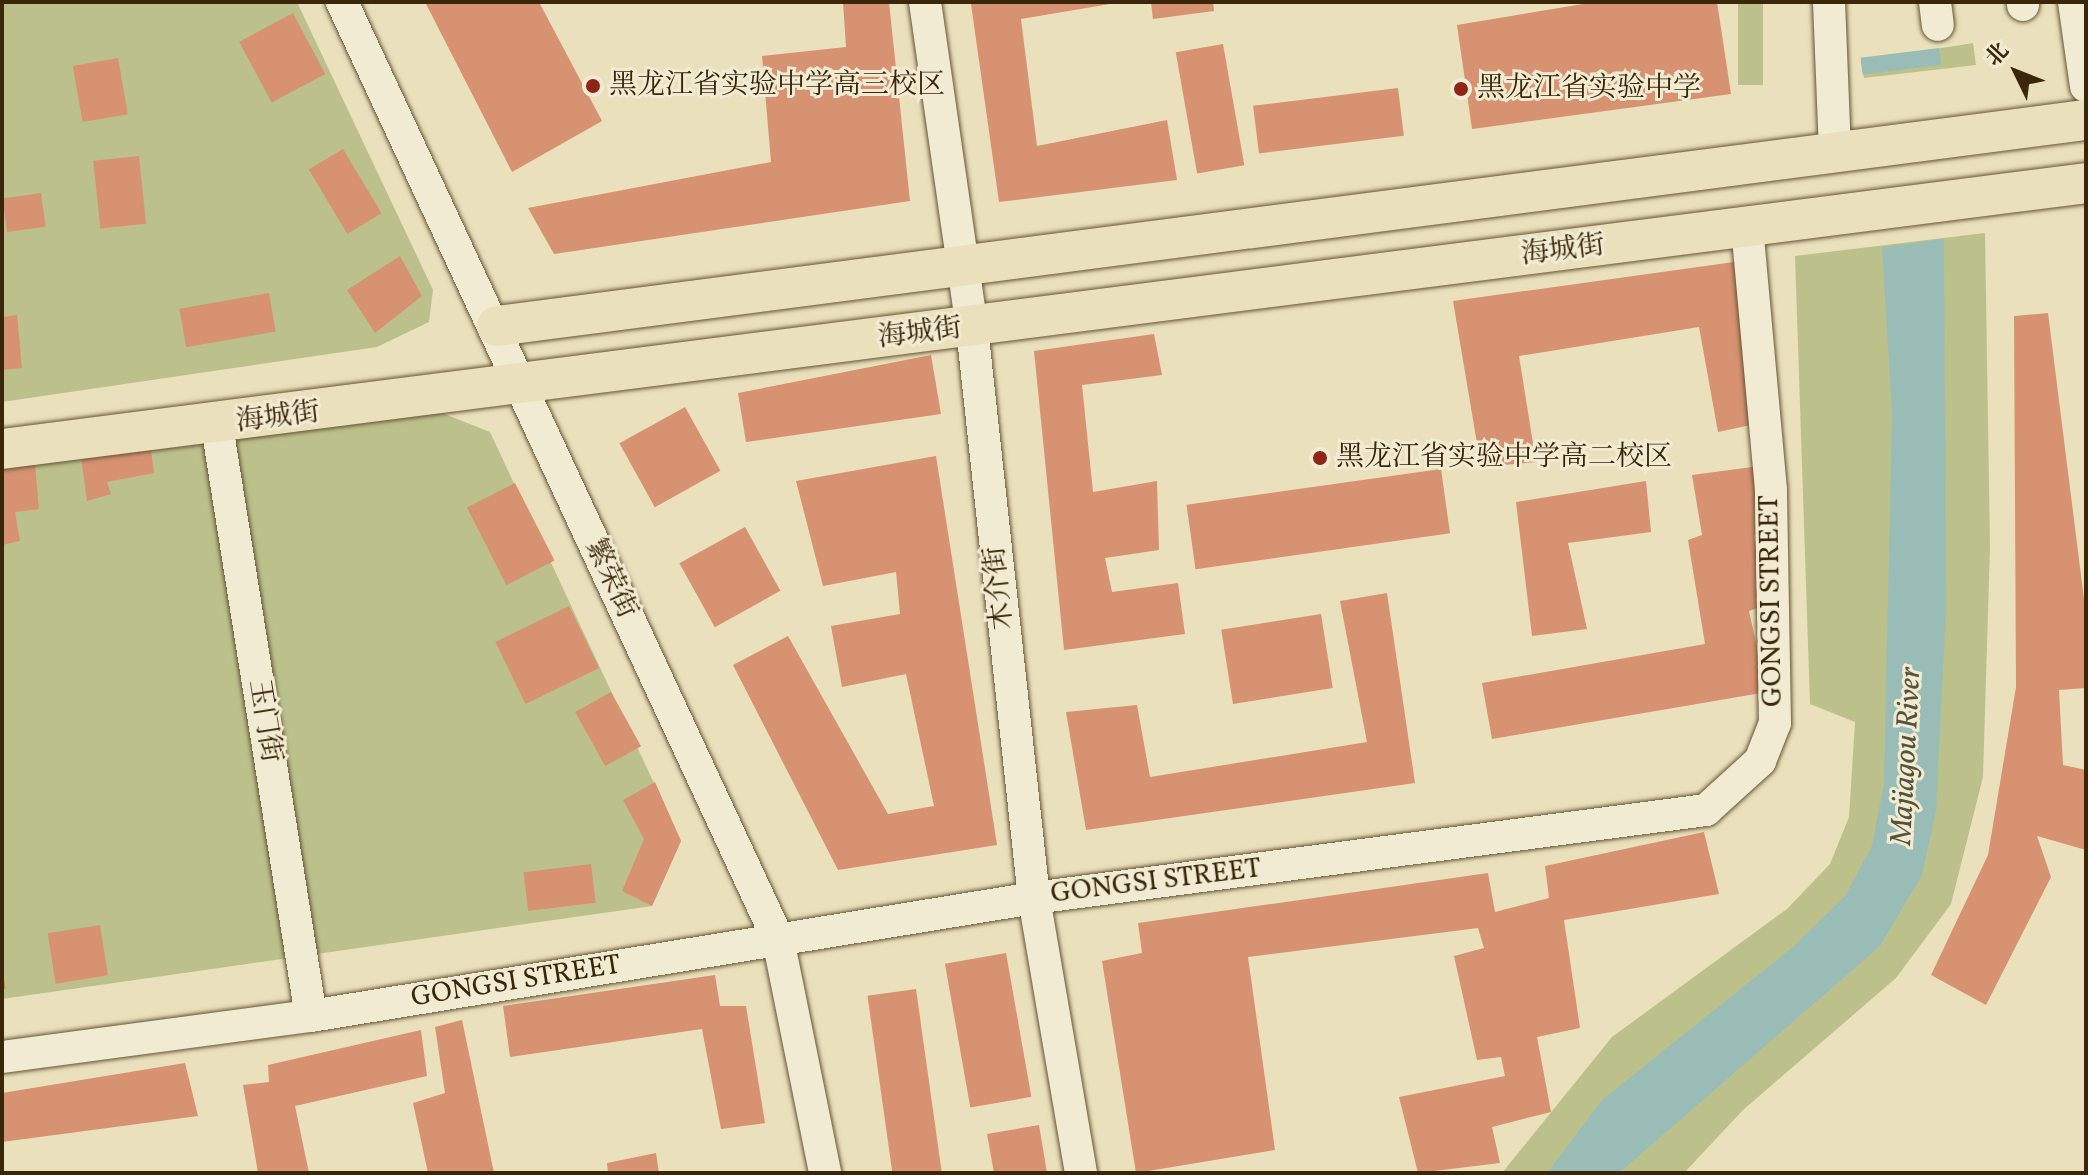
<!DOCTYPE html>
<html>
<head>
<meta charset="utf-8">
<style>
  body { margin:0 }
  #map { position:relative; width:2088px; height:1175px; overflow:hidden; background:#eae0bb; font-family:Vollkorn,"Noto Serif SC",serif }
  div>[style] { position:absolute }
  .green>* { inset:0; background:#bcc18c; transform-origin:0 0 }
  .water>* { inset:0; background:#99bcb6; transform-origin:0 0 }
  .building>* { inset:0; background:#d79272; transform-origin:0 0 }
  .roads { filter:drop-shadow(0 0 2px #665435) drop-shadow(0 0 2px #665435) }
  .minor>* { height:32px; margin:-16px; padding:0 16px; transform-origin:16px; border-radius:16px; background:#f1ebd3 }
  .major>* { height:40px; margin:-20px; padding:0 20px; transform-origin:20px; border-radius:20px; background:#eae0bb }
  .dots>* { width:22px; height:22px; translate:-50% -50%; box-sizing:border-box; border:4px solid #f1ebd3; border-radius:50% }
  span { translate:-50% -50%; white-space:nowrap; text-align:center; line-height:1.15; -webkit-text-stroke:6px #f1ebd3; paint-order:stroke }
  .poi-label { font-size:28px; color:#3a2608 }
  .left { translate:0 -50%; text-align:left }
  .street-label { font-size:28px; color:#3a2608 }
  .water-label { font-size:30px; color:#56533c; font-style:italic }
  .frame { position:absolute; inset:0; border:4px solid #3a2608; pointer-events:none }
  .north { position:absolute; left:1976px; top:32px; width:80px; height:80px; -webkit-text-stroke:6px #f1ebd3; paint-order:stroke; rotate:313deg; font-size:22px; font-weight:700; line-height:32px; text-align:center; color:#3a2608 }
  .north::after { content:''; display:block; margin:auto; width:28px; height:36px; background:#3a2608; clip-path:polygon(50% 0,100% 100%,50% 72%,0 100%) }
</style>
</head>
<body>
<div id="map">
  <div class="green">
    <div style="clip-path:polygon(2px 2px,297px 2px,433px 290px,429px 322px,377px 347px,2px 402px)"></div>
    <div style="left:1738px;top:2px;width:25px;height:83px"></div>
    <div style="clip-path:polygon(1973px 43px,1976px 65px,1864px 78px,1861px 61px)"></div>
    <div style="clip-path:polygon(1985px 233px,1990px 547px,1983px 777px,1951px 904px,1896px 978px,1743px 1110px,1684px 1173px,1502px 1173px,1612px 1037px,1787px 909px,1830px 864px,1849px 817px,1855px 722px,1810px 704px,1795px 256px)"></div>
    <div style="clip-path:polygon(432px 409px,490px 432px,681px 841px,652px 906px,2px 999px,2px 464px)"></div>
  </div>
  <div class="water">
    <div style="left:1939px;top:48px;width:17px;height:79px;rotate:83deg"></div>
    <div style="clip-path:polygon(1944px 239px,1946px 610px,1936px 811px,1922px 875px,1880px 946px,1619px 1173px,1547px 1173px,1602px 1100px,1793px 947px,1845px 896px,1872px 846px,1884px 783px,1892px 413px,1882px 247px)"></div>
  </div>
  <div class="building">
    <div style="clip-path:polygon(425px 2px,539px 2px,602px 121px,512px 172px)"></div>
    <div style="clip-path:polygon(843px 2px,889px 2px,910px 201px,554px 254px,528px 208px,771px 162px,762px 56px,846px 47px)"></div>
    <div style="clip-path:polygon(1122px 2px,1021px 19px,1037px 146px,1167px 120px,1177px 180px,999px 202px,971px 4px)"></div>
    <div style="clip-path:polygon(1151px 2px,1213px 2px,1214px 11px,1153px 19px)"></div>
    <div style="clip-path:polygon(1595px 2px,1717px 2px,1731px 94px,1472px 129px,1457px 25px)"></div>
    <div style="left:293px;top:13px;width:69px;height:61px;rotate:62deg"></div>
    <div style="left:1223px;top:44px;width:123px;height:48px;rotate:80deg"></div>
    <div style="left:118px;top:58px;width:57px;height:46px;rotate:80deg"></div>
    <div style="left:1398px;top:88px;width:48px;height:146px;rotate:83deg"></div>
    <div style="left:343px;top:149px;width:75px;height:40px;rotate:59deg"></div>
    <div style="left:139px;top:156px;width:68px;height:46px;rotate:84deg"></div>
    <div style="left:41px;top:193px;width:34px;height:39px;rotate:82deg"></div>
    <div style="clip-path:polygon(400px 256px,422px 296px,375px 333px,347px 290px)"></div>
    <div style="clip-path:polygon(1734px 262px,1760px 423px,1718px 432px,1699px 327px,1519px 356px,1536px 462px,1481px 467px,1453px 301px)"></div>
    <div style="left:269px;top:293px;width:39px;height:91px;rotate:80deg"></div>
    <div style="clip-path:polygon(2048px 313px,2086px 615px,2086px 688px,2059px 690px,2063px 765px,2086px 770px,2086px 850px,2037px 836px,2051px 877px,1986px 1005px,1931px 975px,1988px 855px,2016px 687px,2014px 316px)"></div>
    <div style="clip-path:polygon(17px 315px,22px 368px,2px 370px,2px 317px)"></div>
    <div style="clip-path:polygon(1154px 334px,1162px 375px,1082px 385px,1093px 492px,1157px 481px,1159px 550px,1105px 558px,1112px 592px,1178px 583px,1185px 634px,1064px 650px,1034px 351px)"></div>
    <div style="clip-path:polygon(931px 355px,941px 414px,746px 442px,738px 393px)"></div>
    <div style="left:685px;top:407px;width:73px;height:75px;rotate:61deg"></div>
    <div style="clip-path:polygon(150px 443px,154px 473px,107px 482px,111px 494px,87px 501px,80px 450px)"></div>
    <div style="clip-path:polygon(34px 454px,39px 509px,15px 512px,20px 541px,2px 545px,2px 459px)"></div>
    <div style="clip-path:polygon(936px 456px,997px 845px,838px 870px,733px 665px,788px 636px,888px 814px,934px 806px,906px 674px,842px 687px,831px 626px,900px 614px,896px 572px,823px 586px,796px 481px)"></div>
    <div style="clip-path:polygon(1760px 466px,1769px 535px,1754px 535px,1763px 606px,1749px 611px,1767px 692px,1492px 739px,1482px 683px,1705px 644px,1688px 540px,1702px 535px,1692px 475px)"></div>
    <div style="left:1441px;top:469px;width:65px;height:257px;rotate:82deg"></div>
    <div style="clip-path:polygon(1646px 481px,1651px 532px,1568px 543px,1587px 629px,1532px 636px,1516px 502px)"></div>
    <div style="left:515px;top:483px;width:87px;height:54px;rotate:63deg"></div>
    <div style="left:745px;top:527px;width:73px;height:75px;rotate:61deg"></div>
    <div style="clip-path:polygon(1387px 593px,1415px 783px,1086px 830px,1066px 712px,1137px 705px,1150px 777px,1367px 742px,1340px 601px)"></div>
    <div style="left:569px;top:606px;width:69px;height:82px;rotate:64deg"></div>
    <div style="left:1321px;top:614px;width:75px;height:101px;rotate:81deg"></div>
    <div style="left:611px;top:692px;width:62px;height:41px;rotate:61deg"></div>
    <div style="clip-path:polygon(655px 782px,681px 841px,652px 906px,622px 891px,644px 839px,623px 800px)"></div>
    <div style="clip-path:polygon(1704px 832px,1719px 894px,1564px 920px,1580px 1028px,1537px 1037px,1551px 1112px,1492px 1127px,1500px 1163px,1418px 1173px,1399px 1097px,1505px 1076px,1501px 1057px,1477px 1060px,1454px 956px,1484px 948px,1478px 928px,1248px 957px,1275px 1150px,1136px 1173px,1102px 961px,1142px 953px,1138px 923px,1488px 873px,1495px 912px,1549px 898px,1545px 866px)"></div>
    <div style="left:591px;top:864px;width:39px;height:68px;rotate:83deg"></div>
    <div style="left:100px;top:925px;width:51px;height:53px;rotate:81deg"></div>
    <div style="left:1006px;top:953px;width:146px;height:62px;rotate:80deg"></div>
    <div style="clip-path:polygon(2px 969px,6px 989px,2px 989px)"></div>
    <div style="clip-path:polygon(715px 975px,720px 1006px,746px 1006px,765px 1123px,721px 1129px,702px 1029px,510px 1057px,503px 1006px)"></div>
    <div style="left:916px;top:989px;width:186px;height:49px;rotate:82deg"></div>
    <div style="clip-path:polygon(462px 1020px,494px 1173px,428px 1173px,413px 1103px,445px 1093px,435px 1027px)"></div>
    <div style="clip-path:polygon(421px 1030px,427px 1076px,295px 1106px,309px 1173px,258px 1173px,243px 1085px,269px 1082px,268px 1065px)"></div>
    <div style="clip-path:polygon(185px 1063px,198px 1116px,2px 1142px,2px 1093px)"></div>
    <div style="clip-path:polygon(1039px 1125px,1047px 1173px,994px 1173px,987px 1134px)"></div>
    <div style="clip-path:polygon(656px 1153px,659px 1173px,608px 1173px,607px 1163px)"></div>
  </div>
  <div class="roads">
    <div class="minor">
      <div style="left:342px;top:2px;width:1033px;rotate:65.05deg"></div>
      <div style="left:778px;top:939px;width:239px;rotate:78.6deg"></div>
      <div style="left:925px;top:2px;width:329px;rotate:81.8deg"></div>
      <div style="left:972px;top:328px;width:573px;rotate:83.79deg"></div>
      <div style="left:1034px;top:898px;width:279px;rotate:80.3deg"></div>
      <div style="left:1829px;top:2px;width:151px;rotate:87.7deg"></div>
      <div style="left:1935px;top:2px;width:23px;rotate:83deg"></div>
      <div style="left:2023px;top:2px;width:3px;rotate:90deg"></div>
      <div style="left:2074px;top:2px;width:85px;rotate:81.9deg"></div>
      <div style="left:217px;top:426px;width:597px;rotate:80.95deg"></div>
      <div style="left:2px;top:1057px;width:312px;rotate:-7.6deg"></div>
      <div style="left:311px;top:1016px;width:733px;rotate:-9.27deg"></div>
      <div style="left:1034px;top:898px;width:678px;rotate:-7.46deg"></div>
      <div style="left:1706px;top:810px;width:73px;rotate:-42.2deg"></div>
      <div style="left:1760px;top:761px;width:41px;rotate:-68.5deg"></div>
      <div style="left:1775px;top:723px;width:233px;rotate:-91deg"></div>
      <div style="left:1771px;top:490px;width:264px;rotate:-95.2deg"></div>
    </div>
    <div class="major">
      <div style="left:497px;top:326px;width:1602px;rotate:-7.39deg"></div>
      <div style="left:2px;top:449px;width:2101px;rotate:-7.27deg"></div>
    </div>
  </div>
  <div class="dots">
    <div style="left:593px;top:86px;background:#8f2418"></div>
    <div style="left:1461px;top:89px;background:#8f2418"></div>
    <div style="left:1320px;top:458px;background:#8f2418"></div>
  </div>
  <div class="poi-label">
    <span class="left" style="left:609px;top:86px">黑龙江省实验中学高三校区</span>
    <span class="left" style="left:1477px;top:89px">黑龙江省实验中学</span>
    <span class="left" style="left:1336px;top:458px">黑龙江省实验中学高二校区</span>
  </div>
  <div class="street-label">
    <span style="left:1563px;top:251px;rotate:-7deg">海城街</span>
    <span style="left:920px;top:334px;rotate:-7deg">海城街</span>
    <span style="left:278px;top:418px;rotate:-7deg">海城街</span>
    <span style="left:610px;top:579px;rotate:65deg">繁荣街</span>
    <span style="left:1000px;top:588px;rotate:-96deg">木介街</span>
    <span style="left:1772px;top:601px;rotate:-91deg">GONGSI STREET</span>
    <span style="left:264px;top:721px;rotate:81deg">玉门街</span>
    <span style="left:1156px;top:882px;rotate:-7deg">GONGSI STREET</span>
    <span style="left:516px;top:982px;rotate:-9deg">GONGSI STREET</span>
  </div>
  <div class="water-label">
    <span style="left:1907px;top:756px;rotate:-87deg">Majiagou River</span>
  </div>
  <div class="frame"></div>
  <div class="north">北</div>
</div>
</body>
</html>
